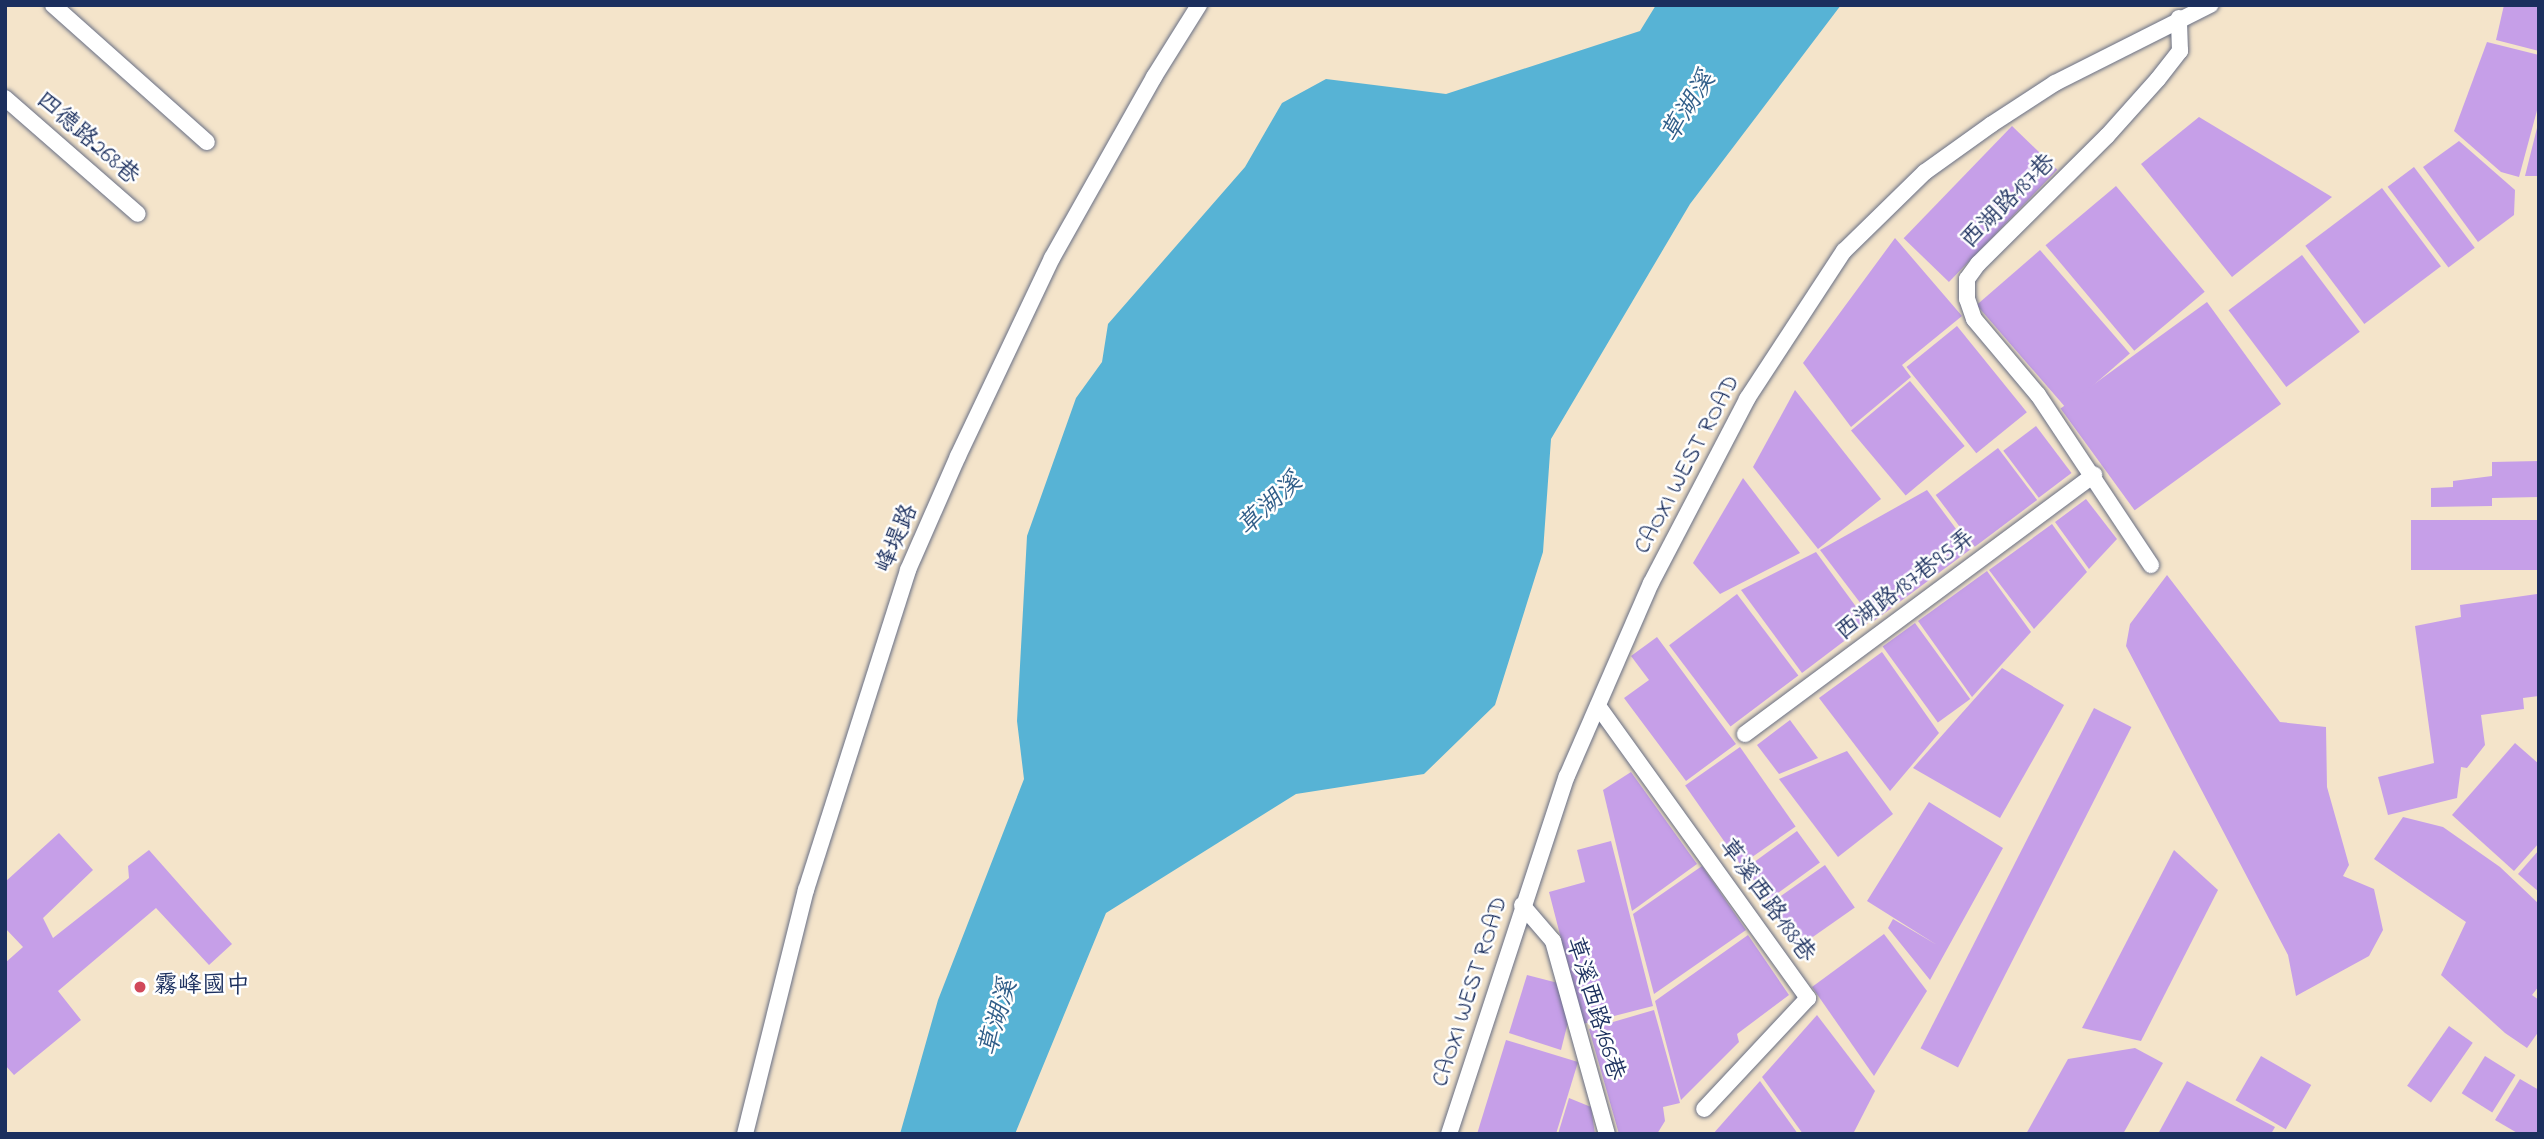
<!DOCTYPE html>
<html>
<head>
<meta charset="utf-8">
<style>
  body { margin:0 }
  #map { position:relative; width:2544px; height:1139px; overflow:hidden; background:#f4e4ca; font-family:"Indie Flower","LXGW WenKai TC",sans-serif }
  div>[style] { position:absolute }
  .water>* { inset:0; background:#57b3d5 }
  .building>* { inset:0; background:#c69fe8; transform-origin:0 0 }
  .roads { filter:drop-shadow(0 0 2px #676e84) drop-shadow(0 0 2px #676e84) }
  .minor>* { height:16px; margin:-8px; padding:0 8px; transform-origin:8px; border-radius:8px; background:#fff }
  .dots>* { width:19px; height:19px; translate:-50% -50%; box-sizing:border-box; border:4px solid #fff; border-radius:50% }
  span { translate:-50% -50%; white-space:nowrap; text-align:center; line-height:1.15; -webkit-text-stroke:5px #fff; paint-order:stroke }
  .street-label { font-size:24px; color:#1b2f5e }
  .poi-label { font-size:24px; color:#1b2f5e }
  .left { translate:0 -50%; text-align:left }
  .water-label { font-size:26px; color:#305d88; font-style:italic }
  .frame { position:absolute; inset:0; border:7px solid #1b2f5e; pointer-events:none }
</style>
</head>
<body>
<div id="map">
  <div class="water">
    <div style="clip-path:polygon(1656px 5px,1841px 5px,1690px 204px,1551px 439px,1543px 552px,1495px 705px,1424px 774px,1296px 794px,1106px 913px,1015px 1134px,900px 1134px,938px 1000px,1024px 779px,1017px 721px,1027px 536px,1076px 398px,1102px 362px,1108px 324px,1245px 167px,1282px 103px,1326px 79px,1446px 94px,1640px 31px)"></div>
  </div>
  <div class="building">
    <div style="clip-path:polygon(2504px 5px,2539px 5px,2539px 51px,2496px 40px)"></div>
    <div style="clip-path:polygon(2487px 42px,2539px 55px,2539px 103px,2519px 177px,2501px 172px,2454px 131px)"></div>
    <div style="clip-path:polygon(2199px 117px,2332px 197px,2232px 277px,2141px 164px)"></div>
    <div style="clip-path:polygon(2538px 124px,2539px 176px,2525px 176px)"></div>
    <div style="left:2012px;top:126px;width:63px;height:156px;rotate:44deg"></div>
    <div style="clip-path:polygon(2459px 141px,2515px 190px,2514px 215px,2478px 242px,2423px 167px)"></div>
    <div style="left:2414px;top:167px;width:101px;height:33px;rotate:53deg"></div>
    <div style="left:2116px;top:186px;width:138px;height:92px;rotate:50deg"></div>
    <div style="left:2382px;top:188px;width:98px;height:96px;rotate:53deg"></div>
    <div style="clip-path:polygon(1895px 238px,1962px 316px,1902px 365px,1911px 377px,1851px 427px,1803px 363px)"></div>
    <div style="left:2040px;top:250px;width:137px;height:84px;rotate:49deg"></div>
    <div style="left:2302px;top:255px;width:96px;height:92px;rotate:53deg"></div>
    <div style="left:2207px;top:302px;width:126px;height:181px;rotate:54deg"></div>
    <div style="left:1957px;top:326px;width:111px;height:65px;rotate:51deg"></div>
    <div style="left:1910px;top:381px;width:85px;height:77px;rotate:50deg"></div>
    <div style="clip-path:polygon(1795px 390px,1881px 499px,1818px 549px,1753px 467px)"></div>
    <div style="left:2036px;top:426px;width:59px;height:41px;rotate:53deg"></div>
    <div style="left:1998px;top:448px;width:65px;height:78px;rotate:53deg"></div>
    <div style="clip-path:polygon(2539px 461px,2539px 497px,2492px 498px,2492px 506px,2431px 507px,2431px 488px,2453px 487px,2453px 481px,2492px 476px,2492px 462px)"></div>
    <div style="clip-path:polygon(1743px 478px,1800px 553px,1720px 594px,1693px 563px)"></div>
    <div style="clip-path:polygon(1927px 490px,1971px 549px,1874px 621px,1820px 550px)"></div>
    <div style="clip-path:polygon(2086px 499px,2117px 539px,2089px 569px,2055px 522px)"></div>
    <div style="left:2539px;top:520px;width:50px;height:128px;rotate:90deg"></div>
    <div style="clip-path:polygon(2052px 524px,2087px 572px,2034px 629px,1989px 570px)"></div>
    <div style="clip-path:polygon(1816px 552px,1868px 623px,1802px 673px,1741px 590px)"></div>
    <div style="clip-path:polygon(1987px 571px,2031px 632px,1972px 697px,1918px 621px)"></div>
    <div style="clip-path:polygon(2167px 575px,2280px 722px,2326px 727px,2327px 787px,2349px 865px,2343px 876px,2374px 889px,2383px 930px,2369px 956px,2296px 996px,2288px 955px,2126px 646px,2130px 624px)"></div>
    <div style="left:1737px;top:594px;width:102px;height:85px;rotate:53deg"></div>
    <div style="clip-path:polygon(2537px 594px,2539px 696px,2523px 698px,2524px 709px,2481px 715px,2485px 745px,2467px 768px,2461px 767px,2457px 798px,2388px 815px,2378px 777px,2434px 763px,2415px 626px,2461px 617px,2460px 605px)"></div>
    <div style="left:1915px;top:623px;width:94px;height:40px;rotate:54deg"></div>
    <div style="clip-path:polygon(1657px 637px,1736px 744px,1686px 781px,1624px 698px,1649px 680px,1631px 656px)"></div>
    <div style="clip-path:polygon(1882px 652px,1939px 733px,1890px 791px,1819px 698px)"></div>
    <div style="clip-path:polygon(2002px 668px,2064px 705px,2000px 818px,1913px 768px)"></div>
    <div style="left:2094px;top:708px;width:42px;height:382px;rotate:27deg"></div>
    <div style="clip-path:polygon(1790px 720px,1818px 758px,1779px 774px,1757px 745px)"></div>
    <div style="clip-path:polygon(2515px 743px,2539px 764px,2539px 843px,2514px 871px,2452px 815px)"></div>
    <div style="left:1740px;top:747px;width:97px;height:67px;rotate:55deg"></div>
    <div style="clip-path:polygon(1847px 751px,1893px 814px,1838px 857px,1779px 779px)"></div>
    <div style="clip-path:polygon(1631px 772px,1697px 864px,1632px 911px,1603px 790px)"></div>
    <div style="clip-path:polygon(1929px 802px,2003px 848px,1930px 980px,1888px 928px,1893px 919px,1937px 945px,1867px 901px)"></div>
    <div style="clip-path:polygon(2403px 817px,2443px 827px,2500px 867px,2539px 904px,2539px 986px,2532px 995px,2539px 1000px,2539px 1031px,2527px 1048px,2505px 1033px,2441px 975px,2466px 922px,2374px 859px)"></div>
    <div style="left:1797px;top:831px;width:39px;height:64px;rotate:54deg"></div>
    <div style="clip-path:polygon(59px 833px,93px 870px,43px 918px,53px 938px,129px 878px,128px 866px,149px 850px,232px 944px,209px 965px,156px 908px,58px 991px,81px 1020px,14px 1075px,5px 1065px,5px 963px,23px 947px,5px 928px,5px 882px)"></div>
    <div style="clip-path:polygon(1611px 841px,1653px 1006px,1583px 1024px,1549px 892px,1585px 882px,1577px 850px)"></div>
    <div style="clip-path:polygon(2174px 850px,2218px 890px,2141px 1041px,2082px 1028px)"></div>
    <div style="clip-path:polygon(2539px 850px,2539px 892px,2518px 874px)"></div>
    <div style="left:1825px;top:865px;width:52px;height:67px;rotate:55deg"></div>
    <div style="clip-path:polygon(1702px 866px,1746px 930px,1654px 994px,1633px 914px)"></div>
    <div style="clip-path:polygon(1884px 934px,1927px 991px,1874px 1076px,1812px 987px)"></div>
    <div style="clip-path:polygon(1748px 935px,1789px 995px,1737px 1034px,1739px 1042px,1681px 1100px,1655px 1001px)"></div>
    <div style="clip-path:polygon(1527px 975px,1558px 983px,1569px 1018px,1561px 1050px,1509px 1033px)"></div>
    <div style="clip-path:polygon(1654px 1010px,1680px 1103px,1663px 1107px,1665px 1121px,1657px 1134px,1619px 1134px,1589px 1029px)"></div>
    <div style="clip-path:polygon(1817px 1015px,1875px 1091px,1853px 1134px,1803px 1134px,1762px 1077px)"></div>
    <div style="left:2449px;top:1026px;width:29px;height:73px;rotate:35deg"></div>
    <div style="clip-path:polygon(1506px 1040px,1578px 1062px,1556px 1134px,1477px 1134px)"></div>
    <div style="clip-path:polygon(2135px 1048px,2163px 1063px,2123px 1134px,2026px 1134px,2068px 1059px)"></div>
    <div style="left:2261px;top:1056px;width:58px;height:51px;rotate:30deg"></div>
    <div style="left:2485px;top:1056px;width:36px;height:44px;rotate:32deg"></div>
    <div style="clip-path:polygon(2520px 1079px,2539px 1090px,2537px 1134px,2519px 1134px,2495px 1120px)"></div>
    <div style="clip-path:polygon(1760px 1081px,1798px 1134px,1713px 1134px,1735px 1109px)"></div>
    <div style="clip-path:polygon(2187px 1081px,2275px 1127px,2271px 1134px,2158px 1134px)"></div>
    <div style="clip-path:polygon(1569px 1098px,1591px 1107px,1595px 1134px,1558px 1134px)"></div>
  </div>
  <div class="roads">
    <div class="minor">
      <div style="left:53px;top:5px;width:206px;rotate:41.7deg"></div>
      <div style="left:5px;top:98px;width:176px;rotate:41.1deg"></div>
      <div style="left:2151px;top:565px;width:204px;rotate:-123.6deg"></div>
      <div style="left:2038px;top:395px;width:99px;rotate:-130.1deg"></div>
      <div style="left:1974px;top:319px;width:21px;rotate:-109deg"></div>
      <div style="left:1967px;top:299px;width:20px;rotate:-90deg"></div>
      <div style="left:1967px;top:279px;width:19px;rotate:-54deg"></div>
      <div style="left:1978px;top:264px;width:182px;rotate:-44.8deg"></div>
      <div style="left:2107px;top:136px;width:76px;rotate:-48.2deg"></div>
      <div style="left:2158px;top:79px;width:36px;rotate:-52deg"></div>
      <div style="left:2180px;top:51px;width:33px;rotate:-92deg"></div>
      <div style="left:1598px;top:706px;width:360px;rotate:54.3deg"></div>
      <div style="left:1808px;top:998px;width:152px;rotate:133.1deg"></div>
      <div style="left:1745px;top:734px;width:435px;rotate:-36.6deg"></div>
      <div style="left:1522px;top:905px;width:48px;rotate:49.3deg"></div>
      <div style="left:1553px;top:941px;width:200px;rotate:74.4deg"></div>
      <div style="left:745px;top:1134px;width:252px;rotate:-76deg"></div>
      <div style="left:806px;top:890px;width:336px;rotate:-72.3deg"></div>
      <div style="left:908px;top:570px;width:124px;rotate:-66.3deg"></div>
      <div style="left:958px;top:456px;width:219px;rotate:-64.6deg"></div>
      <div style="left:1052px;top:258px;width:208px;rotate:-60.6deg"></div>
      <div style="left:1154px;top:77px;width:85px;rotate:-58deg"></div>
      <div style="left:1449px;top:1134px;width:377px;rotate:-71.8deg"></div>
      <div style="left:1567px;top:776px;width:210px;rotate:-66.5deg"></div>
      <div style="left:1651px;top:583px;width:208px;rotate:-62.4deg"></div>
      <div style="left:1747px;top:399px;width:177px;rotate:-56.8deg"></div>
      <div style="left:1844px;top:251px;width:113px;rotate:-44.3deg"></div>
      <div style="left:1925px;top:172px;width:82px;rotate:-35.6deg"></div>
      <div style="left:1992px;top:124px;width:75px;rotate:-33.1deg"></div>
      <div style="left:2055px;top:83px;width:174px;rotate:-26.7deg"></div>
    </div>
  </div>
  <div class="dots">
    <div style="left:140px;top:987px;background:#d1495b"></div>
  </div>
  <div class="street-label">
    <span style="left:87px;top:139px;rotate:41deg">四德路268巷</span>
    <span style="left:2009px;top:202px;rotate:-45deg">西湖路187巷</span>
    <span style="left:1688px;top:465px;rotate:-62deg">CAOXI WEST ROAD</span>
    <span style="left:898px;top:539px;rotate:-67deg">峰堤路</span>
    <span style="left:1906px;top:586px;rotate:-37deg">西湖路187巷95弄</span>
    <span style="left:1766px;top:901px;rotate:54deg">草溪西路188巷</span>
    <span style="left:1471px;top:992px;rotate:-72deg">CAOXI WEST ROAD</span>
    <span style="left:1594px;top:1009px;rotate:73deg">草溪西路166巷</span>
  </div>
  <div class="poi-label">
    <span class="left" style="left:154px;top:987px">霧峰國中</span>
  </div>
  <div class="water-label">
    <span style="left:1690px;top:108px;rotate:-58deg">草湖溪</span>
    <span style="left:1271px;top:506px;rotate:-43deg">草湖溪</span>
    <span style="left:1000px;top:1018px;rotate:-74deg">草湖溪</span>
  </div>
  <div class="frame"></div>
</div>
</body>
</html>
